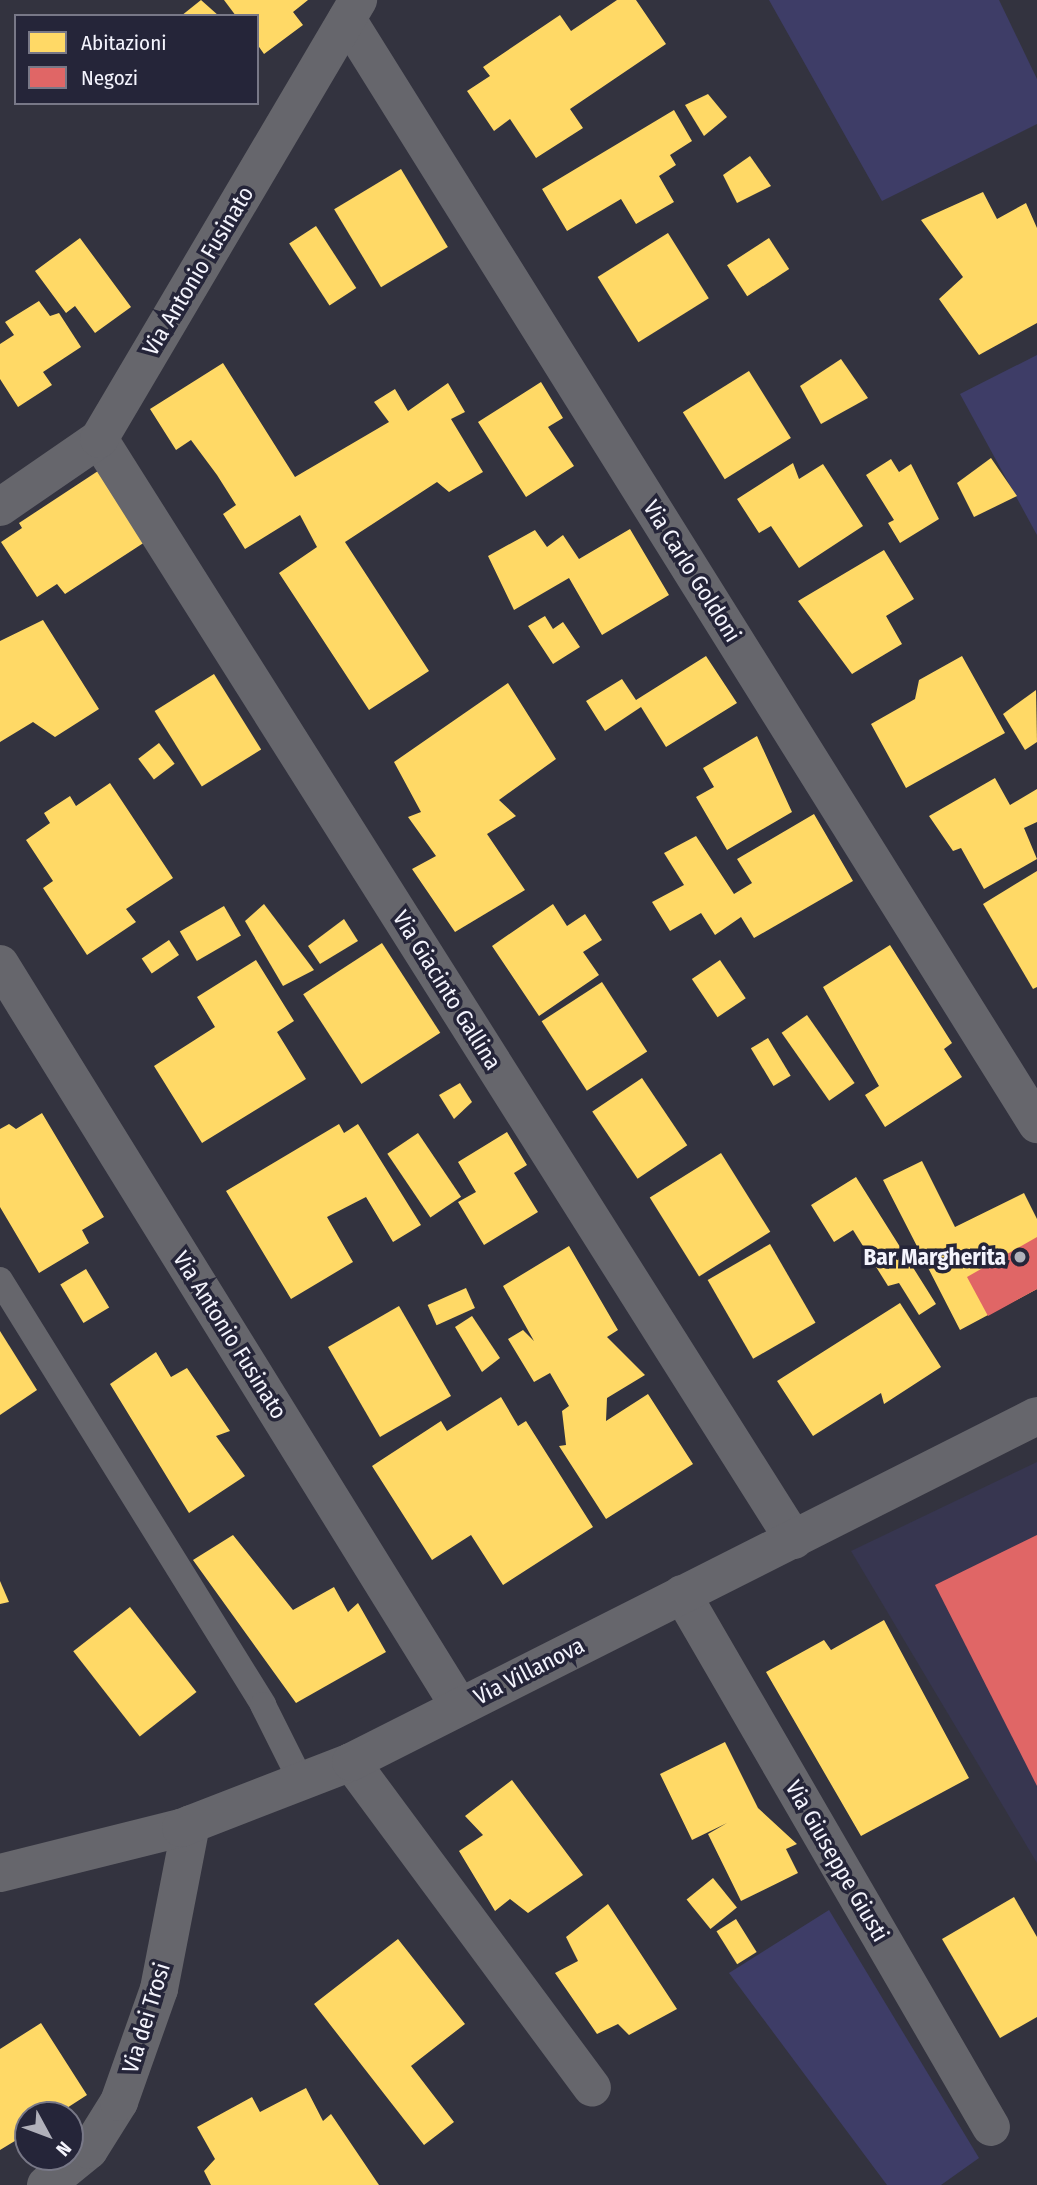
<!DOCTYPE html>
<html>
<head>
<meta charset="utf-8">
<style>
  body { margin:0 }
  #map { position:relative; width:1037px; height:2185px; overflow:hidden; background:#33333f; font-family:"Fira Sans Condensed",sans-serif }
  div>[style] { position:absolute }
  .built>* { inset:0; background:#373650 }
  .green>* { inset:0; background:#3e3d67 }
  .homes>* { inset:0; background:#ffd966; transform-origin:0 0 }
  .shops>* { inset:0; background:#e06666 }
  .service>* { height:26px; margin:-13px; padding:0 13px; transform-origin:13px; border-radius:13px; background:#66666c }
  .minor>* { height:38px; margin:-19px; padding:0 19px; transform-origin:19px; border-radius:19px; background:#66666c }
  .tertiary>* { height:38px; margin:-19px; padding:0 19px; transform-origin:19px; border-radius:19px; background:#66666c }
  .dots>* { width:19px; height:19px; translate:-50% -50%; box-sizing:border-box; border:4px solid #252539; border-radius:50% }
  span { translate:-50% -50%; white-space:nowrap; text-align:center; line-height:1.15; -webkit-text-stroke:7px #252539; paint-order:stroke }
  .street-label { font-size:23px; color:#f4f4fd }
  .poi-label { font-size:23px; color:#f4f4fd; font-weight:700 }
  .right { translate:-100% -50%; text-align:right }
  .legend { position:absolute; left:14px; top:14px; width:245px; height:91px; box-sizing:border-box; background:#252539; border:2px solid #787887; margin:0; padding:9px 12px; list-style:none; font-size:21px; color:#f4f4fd }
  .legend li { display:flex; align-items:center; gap:14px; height:35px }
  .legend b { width:35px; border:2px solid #787887 }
  .north { position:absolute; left:14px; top:2101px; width:70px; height:70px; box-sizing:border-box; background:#252539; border:2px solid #787887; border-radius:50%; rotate:131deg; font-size:19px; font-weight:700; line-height:28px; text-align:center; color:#f4f4fd }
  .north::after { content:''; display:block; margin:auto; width:24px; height:32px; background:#b0b0ba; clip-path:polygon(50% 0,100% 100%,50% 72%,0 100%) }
</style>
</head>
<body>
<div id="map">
  <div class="built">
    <div style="clip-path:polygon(1037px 1462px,1037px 1863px,851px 1551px)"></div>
  </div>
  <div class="green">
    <div style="clip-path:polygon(769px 0,999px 0,1037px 79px,1037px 124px,882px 201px)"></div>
    <div style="clip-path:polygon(1037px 355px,1037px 535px,960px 394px)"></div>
    <div style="clip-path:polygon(829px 1910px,979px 2158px,941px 2185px,887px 2185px,729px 1973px)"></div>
  </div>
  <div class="homes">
    <div style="clip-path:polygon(201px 0,219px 16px,181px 16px)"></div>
    <div style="clip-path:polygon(224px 0,308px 0,293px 12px,303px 25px,264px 54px,257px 44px,257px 16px,236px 16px)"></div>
    <div style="clip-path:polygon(617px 0,636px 0,666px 44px,570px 109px,583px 128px,536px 158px,510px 119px,494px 131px,467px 91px,490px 76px,483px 67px,560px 15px,571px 31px)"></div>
    <div style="clip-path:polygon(708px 94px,727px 117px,704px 136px,685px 105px)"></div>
    <div style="clip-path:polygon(674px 110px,692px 141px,670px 155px,676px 165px,659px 176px,674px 202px,636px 224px,621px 199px,567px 231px,542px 189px)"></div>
    <div style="clip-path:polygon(750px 156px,771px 186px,737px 203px,723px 175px)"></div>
    <div style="left:401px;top:169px;width:91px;height:78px;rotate:59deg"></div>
    <div style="clip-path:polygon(983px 192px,997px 219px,1026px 203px,1037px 228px,1037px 323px,979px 355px,939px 299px,963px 277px,921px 220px)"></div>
    <div style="left:316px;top:226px;width:74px;height:32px;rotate:57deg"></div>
    <div style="left:668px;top:233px;width:77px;height:83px;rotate:58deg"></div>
    <div style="clip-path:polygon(80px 238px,131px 307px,95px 333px,75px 306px,66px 313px,35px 271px)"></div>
    <div style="left:769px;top:238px;width:37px;height:50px;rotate:57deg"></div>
    <div style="clip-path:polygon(39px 301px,50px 316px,59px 313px,81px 347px,43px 372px,52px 385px,18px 407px,0 379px,0 344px,14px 335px,5px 322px)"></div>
    <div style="clip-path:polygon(841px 359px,868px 398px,821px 424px,800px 386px)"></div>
    <div style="clip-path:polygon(223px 363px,295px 477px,389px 422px,374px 402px,395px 389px,408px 411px,448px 383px,465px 412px,451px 419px,483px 472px,449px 492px,437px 482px,345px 542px,429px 671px,369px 710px,279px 573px,317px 547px,300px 515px,245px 549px,223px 514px,236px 505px,217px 475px,191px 440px,176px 450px,150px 409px)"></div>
    <div style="left:749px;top:371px;width:79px;height:78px;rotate:58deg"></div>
    <div style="clip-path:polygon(541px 382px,563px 418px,548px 427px,574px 466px,526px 497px,478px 422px)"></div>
    <div style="clip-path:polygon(991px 458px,1017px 496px,974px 517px,957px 483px)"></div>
    <div style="clip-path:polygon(891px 459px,899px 472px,911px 464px,939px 519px,900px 543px,888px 523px,894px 520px,866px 475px)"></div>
    <div style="clip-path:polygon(793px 463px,799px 479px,823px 464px,863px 526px,799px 568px,771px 526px,759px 533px,737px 499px)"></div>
    <div style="clip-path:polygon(98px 471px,145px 542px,65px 594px,57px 584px,37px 597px,1px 542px,22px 528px,19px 523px)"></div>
    <div style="clip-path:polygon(630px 529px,669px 595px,602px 635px,569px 578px,514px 610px,488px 556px,535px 530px,547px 547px,563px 535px,579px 559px)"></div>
    <div style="clip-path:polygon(884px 550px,914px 599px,886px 616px,902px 644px,852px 674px,798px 601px)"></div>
    <div style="clip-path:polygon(545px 616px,553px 629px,563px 622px,580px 647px,553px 664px,528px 626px)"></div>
    <div style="clip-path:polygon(43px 620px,99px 709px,55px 737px,33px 722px,0 742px,0 641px)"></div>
    <div style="clip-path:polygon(706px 656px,737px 703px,666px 747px,641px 707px,605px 731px,586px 701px,622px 679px,636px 700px)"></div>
    <div style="clip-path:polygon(962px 656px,1005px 733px,906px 788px,871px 724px,915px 699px,919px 680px)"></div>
    <div style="left:214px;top:674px;width:89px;height:70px;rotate:58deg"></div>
    <div style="clip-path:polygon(508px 683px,556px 759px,499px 800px,516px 816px,487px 834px,525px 890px,455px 932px,412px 869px,436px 856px,408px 817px,421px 812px,394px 762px)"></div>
    <div style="clip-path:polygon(1036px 690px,1037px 742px,1025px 750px,1003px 714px)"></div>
    <div style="clip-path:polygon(757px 736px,792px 812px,727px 850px,696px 797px,714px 787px,703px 768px)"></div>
    <div style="left:159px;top:743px;width:26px;height:26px;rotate:53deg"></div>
    <div style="clip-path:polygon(995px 778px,1010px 805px,1037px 789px,1037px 822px,1024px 828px,1037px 859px,984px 889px,961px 848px,953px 851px,929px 816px)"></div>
    <div style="clip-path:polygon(110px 783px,173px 878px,126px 909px,136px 922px,87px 955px,43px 888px,53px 881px,26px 840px,50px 823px,44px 813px,70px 796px,76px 806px)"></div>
    <div style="clip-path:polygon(814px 814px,853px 881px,754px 938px,741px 917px,715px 935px,701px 913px,670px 931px,652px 902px,684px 885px,664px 853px,696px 836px,734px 894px,752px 883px,737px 859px)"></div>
    <div style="clip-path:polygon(1037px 871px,1037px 987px,1033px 989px,983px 904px)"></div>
    <div style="clip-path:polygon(264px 904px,314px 970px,283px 986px,245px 921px)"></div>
    <div style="clip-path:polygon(553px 904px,567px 926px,585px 914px,602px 940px,583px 952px,599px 975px,539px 1016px,492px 946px)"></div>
    <div style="left:224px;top:906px;width:34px;height:51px;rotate:60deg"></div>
    <div style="clip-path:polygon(344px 919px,358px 941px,320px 964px,308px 946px)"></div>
    <div style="left:169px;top:940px;width:18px;height:33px;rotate:56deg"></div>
    <div style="left:382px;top:943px;width:107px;height:94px;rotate:57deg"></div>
    <div style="clip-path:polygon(890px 945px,952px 1043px,944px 1049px,962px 1077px,885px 1127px,865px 1095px,879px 1086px,823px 987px)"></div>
    <div style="clip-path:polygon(256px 960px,294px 1021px,277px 1032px,306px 1079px,202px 1143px,154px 1066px,215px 1027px,197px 997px)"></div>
    <div style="left:720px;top:960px;width:46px;height:34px;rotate:56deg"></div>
    <div style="left:602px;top:982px;width:83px;height:72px;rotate:57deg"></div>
    <div style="left:807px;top:1015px;width:83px;height:31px;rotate:55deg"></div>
    <div style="left:768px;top:1038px;width:44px;height:20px;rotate:59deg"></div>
    <div style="left:642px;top:1078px;width:81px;height:60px;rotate:56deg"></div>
    <div style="clip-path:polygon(460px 1083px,472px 1102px,454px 1119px,439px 1095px)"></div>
    <div style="clip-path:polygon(42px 1113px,104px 1217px,82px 1230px,89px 1243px,39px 1273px,0 1207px,0 1129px,9px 1124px,16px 1129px)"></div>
    <div style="clip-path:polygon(339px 1124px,344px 1133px,358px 1124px,421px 1225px,393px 1242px,366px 1197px,327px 1217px,353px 1262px,291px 1299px,226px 1191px)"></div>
    <div style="clip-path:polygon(507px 1132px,527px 1165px,514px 1173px,538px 1212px,484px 1245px,458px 1202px,476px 1192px,458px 1162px)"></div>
    <div style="left:418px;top:1133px;width:77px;height:37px;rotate:56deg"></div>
    <div style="left:721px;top:1153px;width:93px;height:84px;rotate:58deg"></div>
    <div style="clip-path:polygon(922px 1161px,955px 1227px,1024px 1193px,1037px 1219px,1037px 1289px,960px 1330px,883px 1180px)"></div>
    <div style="clip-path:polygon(856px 1177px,936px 1304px,919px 1315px,899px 1283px,888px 1286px,853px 1230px,834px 1242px,811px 1205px)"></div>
    <div style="left:770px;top:1244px;width:91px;height:72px;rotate:60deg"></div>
    <div style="clip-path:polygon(569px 1246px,618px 1330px,607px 1337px,645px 1375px,607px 1398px,606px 1421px,648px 1394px,693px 1464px,606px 1519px,559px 1446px,566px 1445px,562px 1411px,569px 1406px,550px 1373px,534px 1382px,508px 1339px,523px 1330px,534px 1341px,503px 1286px)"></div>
    <div style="left:86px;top:1269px;width:45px;height:30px;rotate:59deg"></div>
    <div style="left:466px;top:1288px;width:22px;height:42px;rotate:66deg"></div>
    <div style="clip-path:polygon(900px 1303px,941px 1367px,884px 1404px,881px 1393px,813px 1436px,777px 1381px)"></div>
    <div style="left:399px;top:1306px;width:104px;height:82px;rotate:60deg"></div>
    <div style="clip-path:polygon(472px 1316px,500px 1358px,482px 1372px,455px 1327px)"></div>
    <div style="clip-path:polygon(0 1331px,37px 1390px,0 1415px)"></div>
    <div style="clip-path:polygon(156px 1352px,171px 1377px,187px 1368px,230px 1431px,216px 1436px,245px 1476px,189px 1513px,110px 1384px)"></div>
    <div style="clip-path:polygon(501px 1397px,518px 1426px,526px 1421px,593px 1527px,503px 1585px,471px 1535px,432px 1560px,372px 1466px,441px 1421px,447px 1431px)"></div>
    <div style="clip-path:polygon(233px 1535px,293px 1610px,334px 1587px,348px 1612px,358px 1603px,386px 1652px,296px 1703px,193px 1560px)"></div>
    <div style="clip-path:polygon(0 1581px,9px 1602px,0 1604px)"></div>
    <div style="left:130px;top:1607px;width:108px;height:72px;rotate:52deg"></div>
    <div style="clip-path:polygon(884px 1620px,969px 1778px,861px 1836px,766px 1672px,824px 1640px,831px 1650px)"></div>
    <div style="clip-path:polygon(725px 1742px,758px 1808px,797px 1844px,786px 1849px,798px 1873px,741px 1901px,708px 1834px,727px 1823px,692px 1840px,660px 1774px)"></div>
    <div style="clip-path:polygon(512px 1780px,583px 1875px,528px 1913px,510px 1899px,495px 1911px,459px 1851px,483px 1835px,465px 1816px)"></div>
    <div style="left:713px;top:1878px;width:38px;height:34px;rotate:51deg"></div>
    <div style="clip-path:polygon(1014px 1897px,1037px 1937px,1037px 2017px,1000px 2038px,942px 1939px)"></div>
    <div style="clip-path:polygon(608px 1904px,677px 2009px,629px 2035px,618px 2024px,597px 2034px,555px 1973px,578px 1961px,566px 1937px)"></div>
    <div style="left:736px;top:1919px;width:39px;height:23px;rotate:58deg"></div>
    <div style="clip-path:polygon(398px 1939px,465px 2024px,411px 2066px,454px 2122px,424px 2145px,314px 2004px)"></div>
    <div style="clip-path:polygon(41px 2023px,87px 2095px,56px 2115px,28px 2115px,28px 2133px,0 2150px,0 2049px)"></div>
    <div style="clip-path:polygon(306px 2088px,323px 2121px,331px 2114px,379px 2185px,211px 2185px,204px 2171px,215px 2159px,197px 2127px,252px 2097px,260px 2112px)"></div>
  </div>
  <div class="shops">
    <div style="clip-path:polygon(1037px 1237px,1037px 1289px,988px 1316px,967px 1277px)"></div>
    <div style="clip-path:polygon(1037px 1535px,1037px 1786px,935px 1585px)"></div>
  </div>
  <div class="service">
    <div style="left:0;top:1280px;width:500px;rotate:58.2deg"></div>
    <div style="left:263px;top:1705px;width:85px;rotate:63.4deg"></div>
  </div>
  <div class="minor">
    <div style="left:347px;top:19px;width:1303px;rotate:58.02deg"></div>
    <div style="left:99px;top:439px;width:1302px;rotate:57.74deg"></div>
    <div style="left:0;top:507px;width:120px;rotate:-34.5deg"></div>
    <div style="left:99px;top:439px;width:510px;rotate:-59.46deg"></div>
    <div style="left:0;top:964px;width:872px;rotate:58.26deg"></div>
    <div style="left:682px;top:1594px;width:616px;rotate:59.9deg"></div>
    <div style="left:351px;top:1762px;width:405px;rotate:53.5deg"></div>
    <div style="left:46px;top:2185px;width:55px;rotate:-39.1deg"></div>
    <div style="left:89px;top:2150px;width:57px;rotate:-58deg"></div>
    <div style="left:119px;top:2102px;width:120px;rotate:-70.5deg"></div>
    <div style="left:159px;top:1989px;width:168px;rotate:-79deg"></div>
  </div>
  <div class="tertiary">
    <div style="left:0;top:1873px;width:187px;rotate:-14deg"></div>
    <div style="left:181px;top:1828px;width:182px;rotate:-21.2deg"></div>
    <div style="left:351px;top:1762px;width:768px;rotate:-26.77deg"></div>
  </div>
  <div class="dots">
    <div style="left:1020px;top:1257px;background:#b0b0ba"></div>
  </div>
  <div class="street-label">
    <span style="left:198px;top:271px;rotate:-59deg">Via Antonio Fusinato</span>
    <span style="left:692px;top:571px;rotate:58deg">Via Carlo Goldoni</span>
    <span style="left:447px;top:990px;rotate:58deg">Via Giacinto Gallina</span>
    <span style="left:230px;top:1335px;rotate:58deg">Via Antonio Fusinato</span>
    <span style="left:529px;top:1671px;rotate:-27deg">Via Villanova</span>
    <span style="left:837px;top:1861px;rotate:60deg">Via Giuseppe Giusti</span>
    <span style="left:146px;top:2018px;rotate:-73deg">Via dei Trosi</span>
  </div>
  <div class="poi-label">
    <span class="right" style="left:1006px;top:1257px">Bar Margherita</span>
  </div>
  <ul class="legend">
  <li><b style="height:19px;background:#ffd966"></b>Abitazioni</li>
  <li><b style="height:19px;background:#e06666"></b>Negozi</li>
  </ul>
  <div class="north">N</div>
</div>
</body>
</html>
